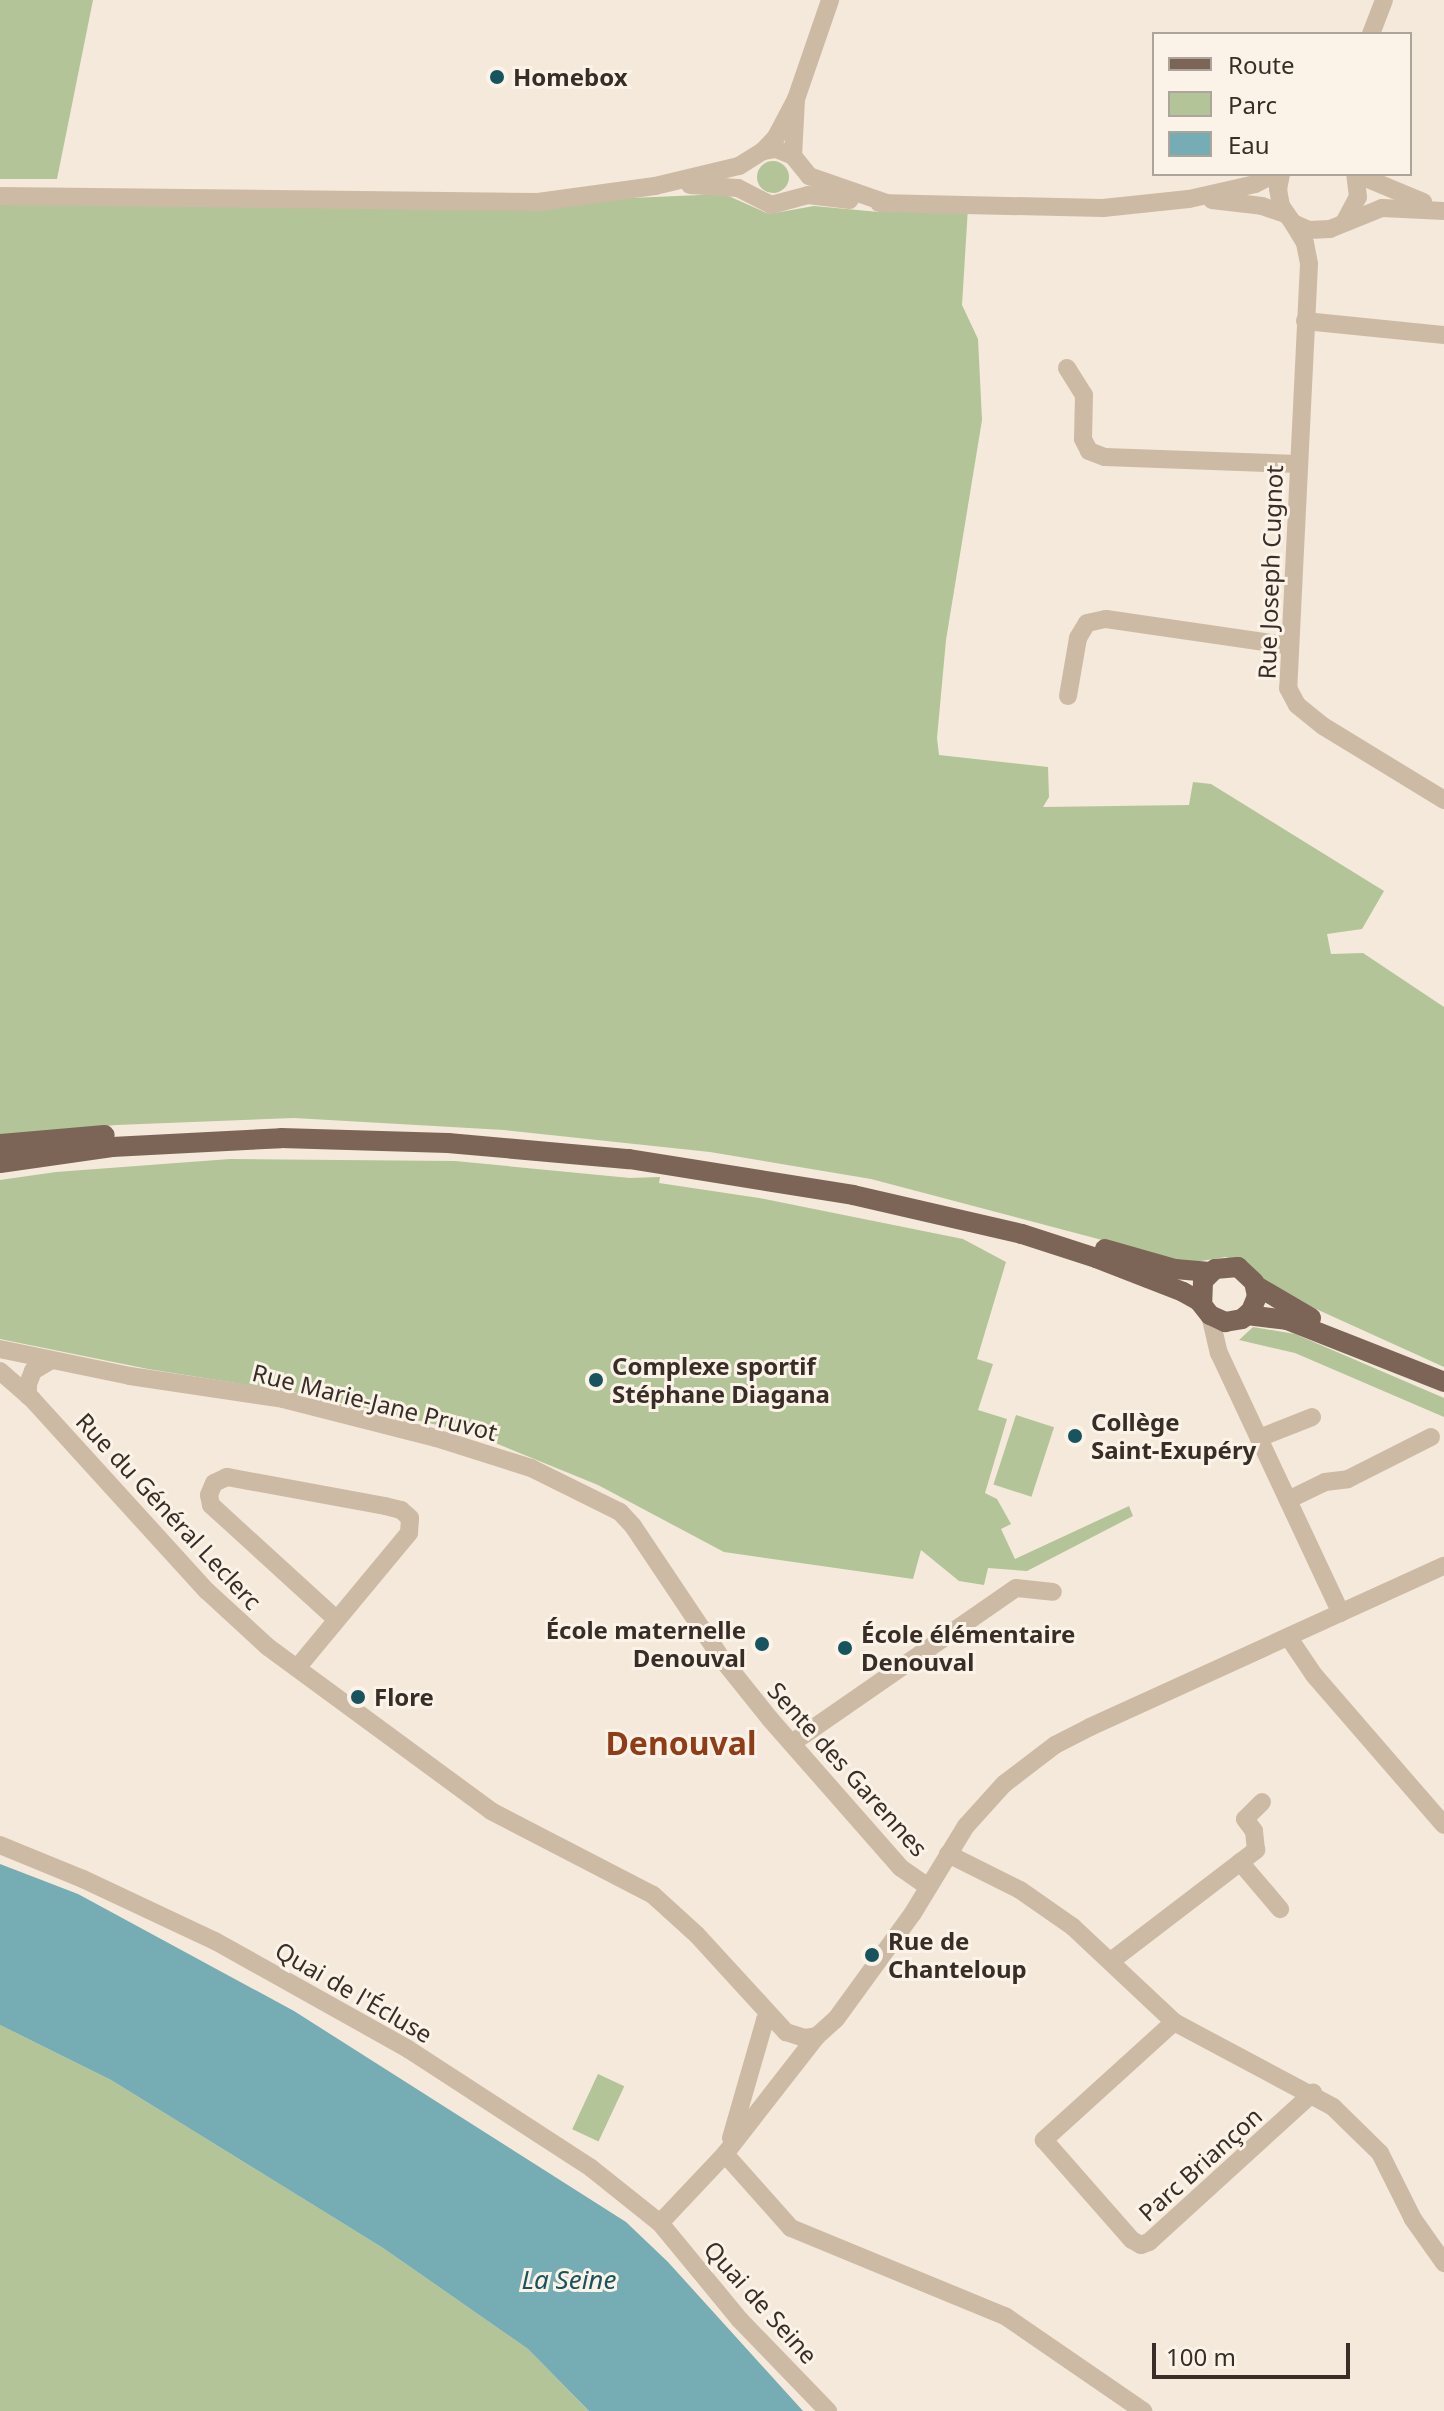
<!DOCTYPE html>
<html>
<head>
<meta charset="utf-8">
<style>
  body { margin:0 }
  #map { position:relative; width:1444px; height:2411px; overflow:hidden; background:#f4e9da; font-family:"Noto Sans",sans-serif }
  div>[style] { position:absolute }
  .green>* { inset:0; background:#b3c498; transform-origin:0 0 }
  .round { border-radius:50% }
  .water>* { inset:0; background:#76adb4 }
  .minor>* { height:18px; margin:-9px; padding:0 9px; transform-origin:9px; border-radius:9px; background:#cdbaa4 }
  .major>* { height:20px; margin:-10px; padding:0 10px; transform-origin:10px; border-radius:10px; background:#7c6556 }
  .dots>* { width:22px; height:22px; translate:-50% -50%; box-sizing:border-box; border:4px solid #fbf3e7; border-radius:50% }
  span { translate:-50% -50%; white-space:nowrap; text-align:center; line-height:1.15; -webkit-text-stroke:6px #fbf3e7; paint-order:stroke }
  .poi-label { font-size:24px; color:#382d27; font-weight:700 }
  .left { translate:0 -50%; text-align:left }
  .right { translate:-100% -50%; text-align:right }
  .street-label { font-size:24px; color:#382d27 }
  .water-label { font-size:26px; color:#18545e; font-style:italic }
  .district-label { font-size:32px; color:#8f3c18; font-weight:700 }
  .legend { position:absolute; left:1152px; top:32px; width:260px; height:144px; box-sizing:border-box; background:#fbf3e7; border:2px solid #ada49a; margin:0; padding:10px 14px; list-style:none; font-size:24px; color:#382d27 }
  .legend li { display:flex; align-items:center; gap:16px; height:40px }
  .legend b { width:40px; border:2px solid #ada49a }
  .scale { position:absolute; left:1152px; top:2343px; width:198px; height:36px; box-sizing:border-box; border:4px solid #382d27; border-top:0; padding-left:10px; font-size:24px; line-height:28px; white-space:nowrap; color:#382d27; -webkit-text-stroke:6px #fbf3e7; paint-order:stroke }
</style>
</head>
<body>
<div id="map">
  <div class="green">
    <div style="clip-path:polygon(0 0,93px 0,57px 179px,0 179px)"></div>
    <div class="round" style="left:757px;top:161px;width:32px;height:32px"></div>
    <div style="clip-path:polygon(724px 194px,769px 214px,814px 206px,879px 212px,968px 207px,962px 305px,978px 339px,982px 420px,946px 640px,937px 738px,939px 755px,1048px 767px,1049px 797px,1043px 807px,1189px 805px,1193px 782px,1211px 784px,1384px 891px,1362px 929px,1327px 934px,1331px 954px,1363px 953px,1444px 1007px,1444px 1367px,1272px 1289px,1249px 1266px,1226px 1257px,1189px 1263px,871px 1179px,710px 1152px,504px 1130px,294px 1118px,116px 1125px,0 1137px,0 196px,538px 202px)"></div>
    <div style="clip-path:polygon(230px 1159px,455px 1161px,630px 1178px,660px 1177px,659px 1183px,759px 1198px,963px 1239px,1006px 1262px,977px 1359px,993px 1364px,978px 1410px,1007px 1419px,985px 1493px,997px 1499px,1011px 1524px,1001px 1529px,1015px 1559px,1129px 1506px,1133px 1516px,1027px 1571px,988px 1568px,984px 1585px,959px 1581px,921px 1550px,913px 1579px,724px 1552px,598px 1485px,468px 1432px,293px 1392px,148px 1369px,0 1339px,0 1180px,56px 1172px)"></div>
    <div style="clip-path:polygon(1253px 1327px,1295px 1334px,1444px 1398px,1444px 1417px,1295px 1353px,1239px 1340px)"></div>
    <div style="left:1016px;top:1415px;width:40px;height:73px;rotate:18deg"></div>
    <div style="clip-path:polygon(0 2025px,111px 2080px,383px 2248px,528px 2349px,589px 2411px,0 2411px)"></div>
    <div style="left:598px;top:2074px;width:29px;height:61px;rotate:25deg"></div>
  </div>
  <div class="water">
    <div style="clip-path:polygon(0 1864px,78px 1894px,294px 2011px,626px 2222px,668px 2262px,803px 2411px,589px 2411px,528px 2349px,383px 2248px,111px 2080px,0 2025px)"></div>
  </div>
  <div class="minor">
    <div style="left:1371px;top:34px;width:36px;rotate:-69deg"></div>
    <div style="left:796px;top:99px;width:105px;rotate:-71deg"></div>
    <div style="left:763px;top:151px;width:19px;rotate:-47deg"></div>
    <div style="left:776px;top:137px;width:43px;rotate:-62.2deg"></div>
    <div style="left:796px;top:99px;width:57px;rotate:93deg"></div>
    <div style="left:1281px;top:174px;width:15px;rotate:101deg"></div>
    <div style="left:1278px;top:189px;width:17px;rotate:80deg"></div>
    <div style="left:1281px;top:206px;width:21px;rotate:55deg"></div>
    <div style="left:1293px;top:223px;width:17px;rotate:24deg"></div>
    <div style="left:1309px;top:230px;width:21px;rotate:-3deg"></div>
    <div style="left:1330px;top:229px;width:56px;rotate:-22deg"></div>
    <div style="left:1382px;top:208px;width:62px;rotate:2.8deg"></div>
    <div style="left:1356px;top:174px;width:73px;rotate:22.7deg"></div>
    <div style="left:690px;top:185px;width:48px;rotate:3.6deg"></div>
    <div style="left:738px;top:188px;width:37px;rotate:27deg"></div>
    <div style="left:771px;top:205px;width:38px;rotate:-15deg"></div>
    <div style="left:808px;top:195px;width:42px;rotate:6.8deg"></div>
    <div style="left:0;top:196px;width:538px;rotate:0.64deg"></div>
    <div style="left:538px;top:202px;width:118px;rotate:-7.8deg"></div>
    <div style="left:655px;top:186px;width:86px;rotate:-13.4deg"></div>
    <div style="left:739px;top:166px;width:28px;rotate:-32deg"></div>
    <div style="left:763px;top:151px;width:13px;rotate:-9deg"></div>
    <div style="left:776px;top:149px;width:18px;rotate:22deg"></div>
    <div style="left:793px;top:156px;width:26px;rotate:51deg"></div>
    <div style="left:809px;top:176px;width:86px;rotate:19.1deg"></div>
    <div style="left:1212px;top:200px;width:50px;rotate:6.8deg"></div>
    <div style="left:1262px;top:206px;width:24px;rotate:19deg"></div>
    <div style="left:879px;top:203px;width:224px;rotate:1.3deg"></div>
    <div style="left:1103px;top:208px;width:86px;rotate:-6deg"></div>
    <div style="left:1189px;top:199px;width:68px;rotate:-12.8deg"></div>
    <div style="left:1255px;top:184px;width:22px;rotate:-27deg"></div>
    <div style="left:1345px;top:221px;width:27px;rotate:-62deg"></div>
    <div style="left:1358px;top:197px;width:23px;rotate:-97deg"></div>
    <div style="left:1293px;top:223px;width:23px;rotate:59deg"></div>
    <div style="left:1305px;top:243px;width:21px;rotate:79deg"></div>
    <div style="left:1309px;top:264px;width:425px;rotate:92.8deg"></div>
    <div style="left:1288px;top:688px;width:19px;rotate:62deg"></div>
    <div style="left:1297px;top:705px;width:33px;rotate:39deg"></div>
    <div style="left:1323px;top:726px;width:142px;rotate:31.4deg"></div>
    <div style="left:1305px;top:321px;width:140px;rotate:5.8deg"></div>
    <div style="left:1067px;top:368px;width:32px;rotate:58deg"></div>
    <div style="left:1084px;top:395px;width:44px;rotate:91.3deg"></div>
    <div style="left:1083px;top:439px;width:13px;rotate:63deg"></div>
    <div style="left:1089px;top:451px;width:17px;rotate:21deg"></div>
    <div style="left:1105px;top:457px;width:193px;rotate:2.1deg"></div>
    <div style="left:1068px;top:696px;width:59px;rotate:-80.2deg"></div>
    <div style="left:1078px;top:638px;width:17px;rotate:-59deg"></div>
    <div style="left:1087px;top:623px;width:19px;rotate:-12deg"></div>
    <div style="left:1106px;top:619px;width:186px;rotate:8.3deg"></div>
    <div style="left:1210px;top:1315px;width:39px;rotate:77deg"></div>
    <div style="left:1219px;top:1353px;width:287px;rotate:64.9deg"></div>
    <div style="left:0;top:1349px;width:133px;rotate:11.7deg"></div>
    <div style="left:130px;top:1376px;width:155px;rotate:8.5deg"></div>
    <div style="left:283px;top:1399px;width:158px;rotate:14.3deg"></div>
    <div style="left:436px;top:1438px;width:100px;rotate:17.5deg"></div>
    <div style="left:531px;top:1468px;width:99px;rotate:26.3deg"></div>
    <div style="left:620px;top:1512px;width:19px;rotate:47deg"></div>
    <div style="left:633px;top:1526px;width:160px;rotate:56.2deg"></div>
    <div style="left:722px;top:1659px;width:77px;rotate:51.3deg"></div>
    <div style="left:770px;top:1719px;width:198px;rotate:48.7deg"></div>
    <div style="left:901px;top:1868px;width:33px;rotate:35deg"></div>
    <div style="left:0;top:1371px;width:43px;rotate:41.2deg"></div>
    <div style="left:32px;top:1399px;width:260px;rotate:47.7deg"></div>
    <div style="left:207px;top:1591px;width:83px;rotate:42.6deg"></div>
    <div style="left:268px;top:1647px;width:277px;rotate:36.3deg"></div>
    <div style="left:491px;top:1811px;width:182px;rotate:27.4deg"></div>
    <div style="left:653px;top:1895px;width:59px;rotate:42.3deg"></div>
    <div style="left:697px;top:1935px;width:132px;rotate:47.5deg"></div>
    <div style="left:786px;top:2032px;width:20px;rotate:18deg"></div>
    <div style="left:805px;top:2038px;width:12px;rotate:-9deg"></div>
    <div style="left:28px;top:1396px;width:12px;rotate:-90deg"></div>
    <div style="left:28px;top:1384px;width:14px;rotate:-69deg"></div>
    <div style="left:33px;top:1371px;width:21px;rotate:-31deg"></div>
    <div style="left:1259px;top:1438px;width:57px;rotate:-21.6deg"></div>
    <div style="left:1288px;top:1500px;width:41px;rotate:-25.9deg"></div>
    <div style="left:1325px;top:1482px;width:23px;rotate:-7deg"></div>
    <div style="left:1348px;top:1479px;width:93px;rotate:-26.8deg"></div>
    <div style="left:1289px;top:1638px;width:45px;rotate:56deg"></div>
    <div style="left:1314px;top:1675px;width:198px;rotate:49.1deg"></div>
    <div style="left:297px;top:1668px;width:175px;rotate:-50.3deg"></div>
    <div style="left:409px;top:1533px;width:15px;rotate:-86deg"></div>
    <div style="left:410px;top:1518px;width:12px;rotate:-138deg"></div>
    <div style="left:401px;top:1510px;width:16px;rotate:-166deg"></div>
    <div style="left:385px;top:1506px;width:161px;rotate:-169.6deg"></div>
    <div style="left:227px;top:1477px;width:14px;rotate:155deg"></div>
    <div style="left:214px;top:1483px;width:13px;rotate:113deg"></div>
    <div style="left:209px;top:1495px;width:10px;rotate:79deg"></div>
    <div style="left:211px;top:1505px;width:169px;rotate:42.4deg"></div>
    <div style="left:792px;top:1743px;width:272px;rotate:-34.7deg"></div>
    <div style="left:1016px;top:1588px;width:37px;rotate:6deg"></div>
    <div style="left:0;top:1845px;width:90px;rotate:22.3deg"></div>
    <div style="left:83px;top:1879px;width:146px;rotate:25.2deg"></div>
    <div style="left:215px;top:1941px;width:221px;rotate:29.2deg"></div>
    <div style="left:408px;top:2049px;width:218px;rotate:33deg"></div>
    <div style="left:591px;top:2168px;width:88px;rotate:38.6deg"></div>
    <div style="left:660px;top:2223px;width:126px;rotate:50.5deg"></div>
    <div style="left:740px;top:2320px;width:127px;rotate:46deg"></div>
    <div style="left:948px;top:1854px;width:80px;rotate:26.6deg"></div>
    <div style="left:1020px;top:1890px;width:65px;rotate:34.9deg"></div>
    <div style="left:1073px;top:1927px;width:139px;rotate:43.2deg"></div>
    <div style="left:1174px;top:2022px;width:180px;rotate:28.1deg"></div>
    <div style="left:1333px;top:2107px;width:66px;rotate:44.4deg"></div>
    <div style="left:1380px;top:2153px;width:74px;rotate:63.4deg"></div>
    <div style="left:1413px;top:2219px;width:54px;rotate:54.8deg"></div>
    <div style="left:1240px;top:1862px;width:62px;rotate:49.6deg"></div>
    <div style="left:1111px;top:1961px;width:183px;rotate:-37.4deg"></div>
    <div style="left:1256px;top:1850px;width:19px;rotate:-96deg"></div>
    <div style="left:1254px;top:1831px;width:15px;rotate:-127deg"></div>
    <div style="left:1245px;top:1819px;width:24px;rotate:-45deg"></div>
    <div style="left:1174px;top:2022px;width:176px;rotate:137.8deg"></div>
    <div style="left:1044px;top:2140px;width:133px;rotate:48.7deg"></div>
    <div style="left:1132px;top:2240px;width:10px;rotate:29deg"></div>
    <div style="left:1141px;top:2245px;width:9px;rotate:-21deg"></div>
    <div style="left:1149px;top:2242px;width:222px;rotate:-42.3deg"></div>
    <div style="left:731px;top:2138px;width:123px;rotate:-73.9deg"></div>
    <div style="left:765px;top:2020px;width:6px;rotate:-51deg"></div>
    <div style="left:725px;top:2154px;width:99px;rotate:48.3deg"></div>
    <div style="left:791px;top:2228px;width:231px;rotate:22.4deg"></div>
    <div style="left:1005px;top:2316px;width:168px;rotate:34.5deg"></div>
    <div style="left:660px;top:2223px;width:95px;rotate:-46.7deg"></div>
    <div style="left:725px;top:2154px;width:150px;rotate:-52.1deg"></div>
    <div style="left:817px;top:2036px;width:25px;rotate:-42deg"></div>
    <div style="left:836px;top:2019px;width:131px;rotate:-54deg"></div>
    <div style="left:913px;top:1913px;width:102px;rotate:-58.7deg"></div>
    <div style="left:966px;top:1826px;width:57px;rotate:-47.9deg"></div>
    <div style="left:1004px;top:1784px;width:64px;rotate:-37.4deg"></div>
    <div style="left:1055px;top:1745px;width:39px;rotate:-27deg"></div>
    <div style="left:1090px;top:1727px;width:389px;rotate:-24.5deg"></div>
  </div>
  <div class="major">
    <div style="left:0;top:1144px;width:105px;rotate:-4.9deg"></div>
    <div style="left:0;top:1163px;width:113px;rotate:-8.1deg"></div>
    <div style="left:112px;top:1147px;width:169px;rotate:-3deg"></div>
    <div style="left:281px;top:1138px;width:167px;rotate:1.7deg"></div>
    <div style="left:448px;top:1143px;width:182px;rotate:5.1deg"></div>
    <div style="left:629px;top:1159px;width:227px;rotate:9.1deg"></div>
    <div style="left:853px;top:1195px;width:173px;rotate:13deg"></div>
    <div style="left:1022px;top:1234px;width:78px;rotate:18deg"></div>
    <div style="left:1096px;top:1258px;width:93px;rotate:21.3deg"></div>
    <div style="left:1183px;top:1292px;width:18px;rotate:29deg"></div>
    <div style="left:1199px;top:1301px;width:18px;rotate:52deg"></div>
    <div style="left:1210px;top:1315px;width:17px;rotate:25deg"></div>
    <div style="left:1225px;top:1322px;width:17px;rotate:-10deg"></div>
    <div style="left:1242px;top:1319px;width:12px;rotate:-42deg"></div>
    <div style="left:1251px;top:1311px;width:16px;rotate:-68deg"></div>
    <div style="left:1257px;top:1296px;width:14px;rotate:-102deg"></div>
    <div style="left:1254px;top:1282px;width:22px;rotate:-137deg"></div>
    <div style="left:1238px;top:1267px;width:23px;rotate:175deg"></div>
    <div style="left:1215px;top:1269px;width:17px;rotate:135deg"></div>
    <div style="left:1203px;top:1281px;width:23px;rotate:92deg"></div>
    <div style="left:1105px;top:1249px;width:73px;rotate:15.9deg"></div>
    <div style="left:1175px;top:1269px;width:35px;rotate:5deg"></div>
    <div style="left:1255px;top:1285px;width:65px;rotate:30.5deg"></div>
    <div style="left:1247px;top:1315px;width:40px;rotate:7.1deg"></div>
    <div style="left:1287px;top:1320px;width:169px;rotate:21.5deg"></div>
  </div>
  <div class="dots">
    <div style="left:497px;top:77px;background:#18545e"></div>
    <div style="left:596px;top:1380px;background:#18545e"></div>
    <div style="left:1075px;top:1436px;background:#18545e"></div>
    <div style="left:762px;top:1644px;background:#18545e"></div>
    <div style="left:845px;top:1648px;background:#18545e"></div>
    <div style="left:358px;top:1697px;background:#18545e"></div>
    <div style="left:872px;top:1955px;background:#18545e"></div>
  </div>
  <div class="poi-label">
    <span class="left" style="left:513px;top:77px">Homebox</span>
    <span class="left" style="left:612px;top:1380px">Complexe sportif<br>Stéphane Diagana</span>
    <span class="left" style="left:1091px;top:1436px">Collège<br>Saint-Exupéry</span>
    <span class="right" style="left:746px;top:1644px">École maternelle<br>Denouval</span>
    <span class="left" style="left:861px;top:1648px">École élémentaire<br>Denouval</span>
    <span class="left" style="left:374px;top:1697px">Flore</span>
    <span class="left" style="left:888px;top:1955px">Rue de<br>Chanteloup</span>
  </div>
  <div class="street-label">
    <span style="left:1270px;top:572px;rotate:-88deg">Rue Joseph Cugnot</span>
    <span style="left:375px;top:1402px;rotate:14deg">Rue Marie-Jane Pruvot</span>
    <span style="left:169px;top:1511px;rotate:47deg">Rue du Général Leclerc</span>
    <span style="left:848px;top:1769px;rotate:48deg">Sente des Garennes</span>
    <span style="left:354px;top:1992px;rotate:30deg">Quai de l'Écluse</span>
    <span style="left:1200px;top:2164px;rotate:-42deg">Parc Briançon</span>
    <span style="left:761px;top:2302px;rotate:48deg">Quai de Seine</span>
  </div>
  <div class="water-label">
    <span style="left:569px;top:2280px">La Seine</span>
  </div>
  <div class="district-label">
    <span style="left:681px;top:1743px">Denouval</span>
  </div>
  <ul class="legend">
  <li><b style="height:10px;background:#7c6556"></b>Route</li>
  <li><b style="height:22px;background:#b3c498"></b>Parc</li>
  <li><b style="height:22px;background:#76adb4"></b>Eau</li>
  </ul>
  <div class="scale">100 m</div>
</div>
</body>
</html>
